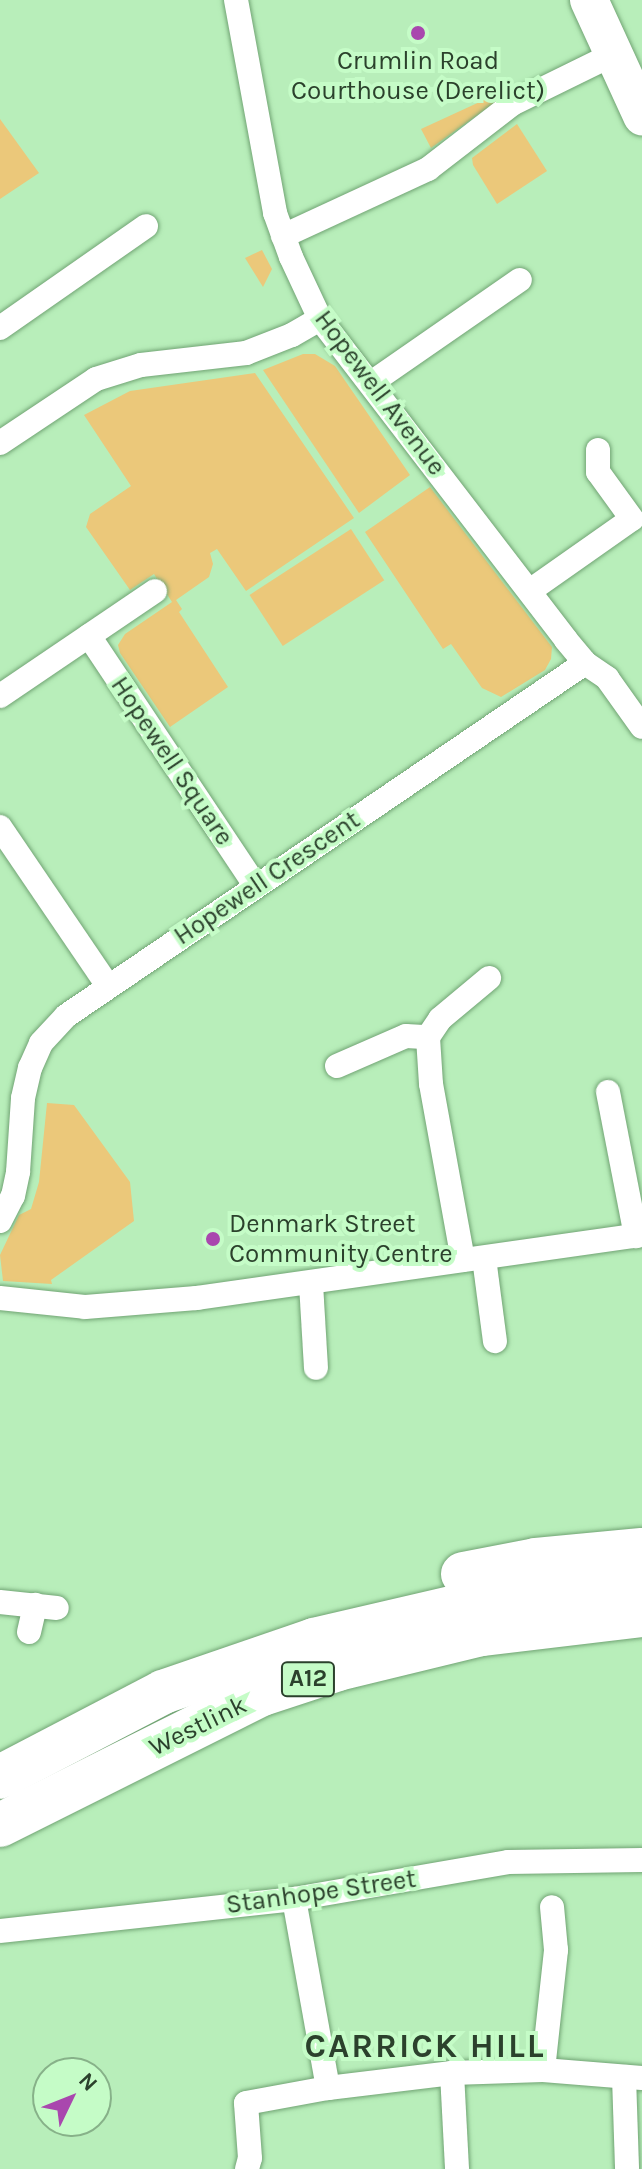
<!DOCTYPE html>
<html>
<head>
<meta charset="utf-8">
<style>
  body { margin:0 }
  #map { position:relative; width:642px; height:2169px; overflow:hidden; background:#b8eeba; font-family:Karla,sans-serif }
  div>[style] { position:absolute }
  .green>* { inset:0; background:#ebc87a; transform-origin:0 0 }
  .roads { filter:drop-shadow(0 0 2px #71a474) drop-shadow(0 0 2px #71a474) }
  .street>* { height:24px; margin:-12px; padding:0 12px; transform-origin:12px; border-radius:12px; background:#fff }
  .primary>* { height:38px; margin:-19px; padding:0 19px; transform-origin:19px; border-radius:19px; background:#fff }
  .highway>* { height:44px; margin:-22px; padding:0 22px; transform-origin:22px; border-radius:22px; background:#fff }
  .dots>* { width:22px; height:22px; translate:-50% -50%; box-sizing:border-box; border:4px solid #c5fcc7; border-radius:50% }
  span { translate:-50% -50%; white-space:nowrap; text-align:center; line-height:1.15; -webkit-text-stroke:8px #c5fcc7; paint-order:stroke }
  .shield-label span { padding:2px 6px; background:#c5fcc7; border:2px solid; border-radius:6px; -webkit-text-stroke-width:0 }
  .shield-label { font-size:24px; color:#2b412c; font-weight:700 }
  .poi-label { font-size:26px; color:#2b412c }
  .left { translate:0 -50%; text-align:left }
  .street-label { font-size:26px; color:#2b412c }
  .district-label { font-size:34px; color:#2b412c; font-weight:700; letter-spacing:2px }
  .north { position:absolute; left:32px; top:2057px; width:80px; height:80px; box-sizing:border-box; background:#c5fcc7; border:2px solid #87b189; border-radius:50%; rotate:47deg; font-size:22px; font-weight:700; line-height:32px; text-align:center; color:#2b412c }
  .north::after { content:''; display:block; margin:auto; width:28px; height:36px; background:#a947ae; clip-path:polygon(50% 0,100% 100%,50% 72%,0 100%) }
</style>
</head>
<body>
<div id="map">
  <div class="green">
    <div style="clip-path:polygon(510px 88px,511px 91px,431px 148px,421px 129px)"></div>
    <div style="clip-path:polygon(0 119px,39px 173px,0 199px)"></div>
    <div style="clip-path:polygon(517px 124px,547px 171px,497px 204px,473px 165px,472px 158px)"></div>
    <div style="clip-path:polygon(262px 250px,272px 269px,263px 287px,245px 258px)"></div>
    <div style="clip-path:polygon(303px 354px,315px 354px,335px 366px,410px 475px,359px 513px,263px 370px)"></div>
    <div style="clip-path:polygon(255px 373px,354px 518px,246px 591px,217px 549px,210px 553px,213px 564px,209px 577px,176px 600px,182px 609px,179px 612px,228px 687px,170px 727px,120px 653px,118px 645px,125px 634px,172px 602px,154px 574px,130px 590px,86px 527px,90px 514px,131px 486px,84px 415px,130px 391px)"></div>
    <div style="clip-path:polygon(430px 487px,552px 647px,551px 659px,545px 670px,501px 697px,482px 688px,451px 644px,443px 649px,365px 532px)"></div>
    <div style="left:351px;top:529px;width:61px;height:121px;rotate:57deg"></div>
    <div style="clip-path:polygon(47px 1103px,74px 1105px,130px 1182px,134px 1221px,51px 1280px,52px 1284px,3px 1281px,0 1255px,19px 1215px,31px 1209px,39px 1182px)"></div>
  </div>
  <div class="roads">
    <div class="street">
      <div style="left:236px;top:0;width:217px;rotate:79.6deg"></div>
      <div style="left:275px;top:213px;width:47px;rotate:70deg"></div>
      <div style="left:291px;top:257px;width:68px;rotate:64.9deg"></div>
      <div style="left:320px;top:319px;width:404px;rotate:52.5deg"></div>
      <div style="left:566px;top:640px;width:30px;rotate:50deg"></div>
      <div style="left:585px;top:663px;width:27px;rotate:34deg"></div>
      <div style="left:607px;top:678px;width:60px;rotate:54.5deg"></div>
      <div style="left:283px;top:236px;width:160px;rotate:-24.8deg"></div>
      <div style="left:428px;top:169px;width:106px;rotate:-37.7deg"></div>
      <div style="left:512px;top:104px;width:114px;rotate:-26.1deg"></div>
      <div style="left:0;top:328px;width:178px;rotate:-34.9deg"></div>
      <div style="left:371px;top:383px;width:181px;rotate:-34.7deg"></div>
      <div style="left:0;top:443px;width:115px;rotate:-33.7deg"></div>
      <div style="left:96px;top:379px;width:47px;rotate:-17.3deg"></div>
      <div style="left:141px;top:365px;width:106px;rotate:-6.5deg"></div>
      <div style="left:246px;top:353px;width:49px;rotate:-21.4deg"></div>
      <div style="left:292px;top:335px;width:32px;rotate:-30deg"></div>
      <div style="left:531px;top:590px;width:123px;rotate:-35.1deg"></div>
      <div style="left:632px;top:519px;width:58px;rotate:-125.9deg"></div>
      <div style="left:598px;top:472px;width:22px;rotate:-90deg"></div>
      <div style="left:89px;top:636px;width:299px;rotate:56.3deg"></div>
      <div style="left:0;top:696px;width:187px;rotate:-34.1deg"></div>
      <div style="left:0;top:827px;width:192px;rotate:55.8deg"></div>
      <div style="left:337px;top:1066px;width:75px;rotate:-23.5deg"></div>
      <div style="left:406px;top:1036px;width:22px;rotate:3deg"></div>
      <div style="left:608px;top:1092px;width:147px;rotate:79deg"></div>
      <div style="left:0;top:1221px;width:28px;rotate:-63deg"></div>
      <div style="left:13px;top:1196px;width:25px;rotate:-78deg"></div>
      <div style="left:18px;top:1172px;width:74px;rotate:-86.1deg"></div>
      <div style="left:23px;top:1098px;width:31px;rotate:-77deg"></div>
      <div style="left:30px;top:1068px;width:27px;rotate:-66deg"></div>
      <div style="left:41px;top:1043px;width:37px;rotate:-47deg"></div>
      <div style="left:66px;top:1016px;width:628px;rotate:-34.22deg"></div>
      <div style="left:484px;top:1258px;width:84px;rotate:82.5deg"></div>
      <div style="left:463px;top:1260px;width:179px;rotate:-100.3deg"></div>
      <div style="left:431px;top:1084px;width:47px;rotate:-93.7deg"></div>
      <div style="left:428px;top:1037px;width:22px;rotate:-56deg"></div>
      <div style="left:440px;top:1019px;width:64px;rotate:-39.9deg"></div>
      <div style="left:311px;top:1284px;width:84px;rotate:86.6deg"></div>
      <div style="left:0;top:1298px;width:85px;rotate:6deg"></div>
      <div style="left:85px;top:1307px;width:112px;rotate:-4.6deg"></div>
      <div style="left:197px;top:1298px;width:449px;rotate:-8.1deg"></div>
      <div style="left:0;top:1602px;width:57px;rotate:6deg"></div>
      <div style="left:29px;top:1632px;width:28px;rotate:-77deg"></div>
      <div style="left:294px;top:1899px;width:192px;rotate:79.8deg"></div>
      <div style="left:0;top:1931px;width:296px;rotate:-6.2deg"></div>
      <div style="left:294px;top:1899px;width:217px;rotate:-9.8deg"></div>
      <div style="left:508px;top:1862px;width:134px;rotate:-0.9deg"></div>
      <div style="left:543px;top:2070px;width:121px;rotate:-83.8deg"></div>
      <div style="left:556px;top:1950px;width:43px;rotate:-95.3deg"></div>
      <div style="left:452px;top:2073px;width:96px;rotate:87deg"></div>
      <div style="left:624px;top:2077px;width:92px;rotate:88.1deg"></div>
      <div style="left:247px;top:2169px;width:11px;rotate:-75deg"></div>
      <div style="left:250px;top:2158px;width:55px;rotate:-94.2deg"></div>
      <div style="left:246px;top:2103px;width:83px;rotate:-10.4deg"></div>
      <div style="left:328px;top:2088px;width:125px;rotate:-6.9deg"></div>
      <div style="left:452px;top:2073px;width:91px;rotate:-1.9deg"></div>
      <div style="left:543px;top:2070px;width:99px;rotate:4.6deg"></div>
    </div>
    <div class="primary">
      <div style="left:589px;top:0;width:128px;rotate:65.4deg"></div>
    </div>
    <div class="highway">
      <div style="left:463px;top:1574px;width:74px;rotate:-10.9deg"></div>
      <div style="left:536px;top:1560px;width:106px;rotate:-5.4deg"></div>
      <div style="left:0;top:1777px;width:184px;rotate:-27.5deg"></div>
      <div style="left:163px;top:1692px;width:160px;rotate:-19deg"></div>
      <div style="left:314px;top:1640px;width:190px;rotate:-13.1deg"></div>
      <div style="left:499px;top:1597px;width:144px;rotate:-6.4deg"></div>
      <div style="left:0;top:1825px;width:293px;rotate:-26.6deg"></div>
      <div style="left:262px;top:1694px;width:80px;rotate:-18.2deg"></div>
      <div style="left:338px;top:1669px;width:148px;rotate:-13.7deg"></div>
      <div style="left:482px;top:1634px;width:161px;rotate:-6.8deg"></div>
    </div>
  </div>
  <div class="dots">
    <div style="left:418px;top:33px;background:#a947ae"></div>
    <div style="left:213px;top:1239px;background:#a947ae"></div>
  </div>
  <div class="shield-label">
    <span style="left:308px;top:1679px">A12</span>
  </div>
  <div class="poi-label">
    <span style="left:418px;top:76px">Crumlin Road<br>Courthouse (Derelict)</span>
    <span class="left" style="left:229px;top:1239px">Denmark Street<br>Community Centre</span>
  </div>
  <div class="street-label">
    <span style="left:380px;top:393px;rotate:53deg">Hopewell Avenue</span>
    <span style="left:172px;top:761px;rotate:56deg">Hopewell Square</span>
    <span style="left:267px;top:878px;rotate:-34deg">Hopewell Crescent</span>
    <span style="left:198px;top:1726px;rotate:-26deg">Westlink</span>
    <span style="left:321px;top:1892px;rotate:-8deg">Stanhope Street</span>
  </div>
  <div class="district-label">
    <span style="left:425px;top:2047px">CARRICK HILL</span>
  </div>
  <div class="north">N</div>
</div>
</body>
</html>
